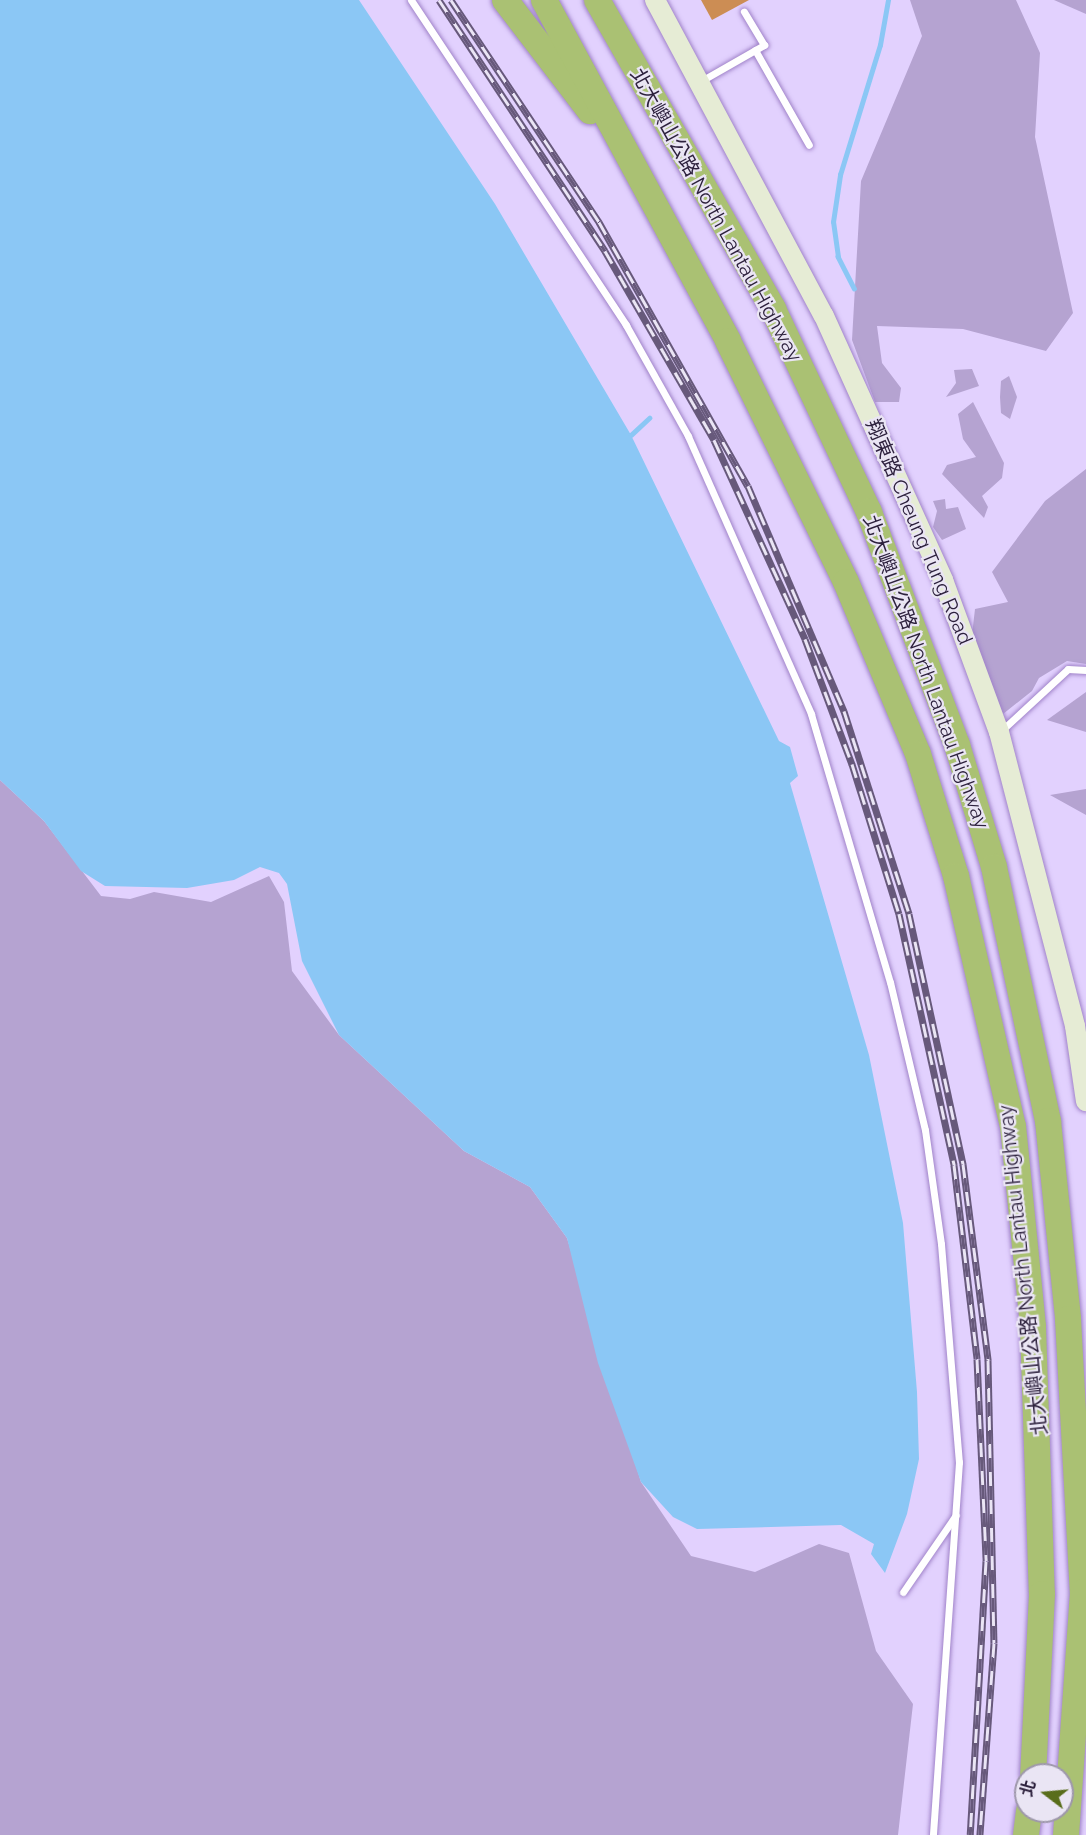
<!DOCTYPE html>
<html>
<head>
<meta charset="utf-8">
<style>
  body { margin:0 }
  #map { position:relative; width:1086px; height:1835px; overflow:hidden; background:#e2d1fe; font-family:Raleway,"Noto Sans TC",sans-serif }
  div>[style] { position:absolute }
  .green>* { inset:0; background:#b5a3d1 }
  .water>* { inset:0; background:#8bc7f5 }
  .stream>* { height:4.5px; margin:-2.25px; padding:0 2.25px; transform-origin:2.25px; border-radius:2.25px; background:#8bc7f5 }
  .building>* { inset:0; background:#cc8d54 }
  .roads { filter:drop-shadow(0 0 2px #a083c9) drop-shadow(0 0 2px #a083c9) }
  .lane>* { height:7px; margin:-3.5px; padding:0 3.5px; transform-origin:3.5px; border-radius:3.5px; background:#fff }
  .secondary>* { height:20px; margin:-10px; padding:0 10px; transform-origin:10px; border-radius:10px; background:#e6ecd5 }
  .highway>* { height:26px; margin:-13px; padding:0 13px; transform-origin:13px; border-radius:13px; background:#aac173 }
  .rail>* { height:7px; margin-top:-3.5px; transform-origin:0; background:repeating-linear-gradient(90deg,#eae5f4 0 14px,#67597b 0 28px); box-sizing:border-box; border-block:2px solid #67597b }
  span { translate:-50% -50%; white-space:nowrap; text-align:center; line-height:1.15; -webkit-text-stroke:4.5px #eae5f4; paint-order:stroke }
  .street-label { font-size:20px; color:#2d213d }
  .north { position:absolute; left:1014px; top:1763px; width:60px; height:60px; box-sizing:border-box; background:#eae5f4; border:2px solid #9e97ab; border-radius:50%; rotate:286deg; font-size:16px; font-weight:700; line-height:24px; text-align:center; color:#2d213d }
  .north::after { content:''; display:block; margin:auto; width:21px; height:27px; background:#596d1b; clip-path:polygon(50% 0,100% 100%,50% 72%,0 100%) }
</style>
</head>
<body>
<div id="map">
  <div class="green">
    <div style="clip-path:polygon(910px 0,1016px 0,1040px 53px,1035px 137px,1073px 313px,1046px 351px,963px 329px,877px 326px,882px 363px,901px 388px,899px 402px,875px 402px,852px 340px,861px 181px,922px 36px)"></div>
    <div style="clip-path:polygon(1054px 0,1086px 0,1086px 14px)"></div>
    <div style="clip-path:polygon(972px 369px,979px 386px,946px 397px,956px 383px,954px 370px)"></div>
    <div style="clip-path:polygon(1009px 376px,1017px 397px,1010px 419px,1001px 413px,1000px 397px,1001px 381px)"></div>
    <div style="clip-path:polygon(973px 402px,1004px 463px,1002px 478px,982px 496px,988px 507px,984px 518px,942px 474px,947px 465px,976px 457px,963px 439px,958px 414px)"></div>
    <div style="clip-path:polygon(1086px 469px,1086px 664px,1067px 661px,1039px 678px,1032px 691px,1003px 714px,972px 635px,975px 609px,1008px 602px,992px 572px,1045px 501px)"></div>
    <div style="clip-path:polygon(945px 499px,946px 509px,958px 507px,966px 529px,942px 540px,933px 527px,937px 511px,933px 501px)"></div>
    <div style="clip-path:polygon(1086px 692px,1086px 732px,1047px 720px)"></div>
    <div style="clip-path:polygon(0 780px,44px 821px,101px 896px,130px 899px,154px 892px,211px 902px,269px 876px,284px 902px,292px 971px,339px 1035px,464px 1151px,530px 1187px,567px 1238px,641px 1482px,691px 1556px,755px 1572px,819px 1544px,849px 1553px,876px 1651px,913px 1704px,898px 1835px,0 1835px)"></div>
    <div style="clip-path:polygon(1086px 789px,1086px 815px,1050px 795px)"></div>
  </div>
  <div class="water">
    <div style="clip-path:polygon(0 0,359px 0,495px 204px,631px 435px,779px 741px,790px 747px,798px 776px,790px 783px,869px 1055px,903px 1223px,917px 1392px,919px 1459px,907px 1514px,885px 1573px,871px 1554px,874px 1544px,841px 1525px,697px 1529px,673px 1517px,641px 1482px,598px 1363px,567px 1238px,530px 1187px,464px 1151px,339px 1035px,302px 961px,287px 884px,279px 873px,260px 867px,234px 880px,187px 888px,105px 886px,81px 871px,44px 821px,0 780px)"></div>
  </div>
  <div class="stream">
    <div style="left:854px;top:289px;width:36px;rotate:-117deg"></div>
    <div style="left:838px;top:257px;width:35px;rotate:-98deg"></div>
    <div style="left:833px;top:222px;width:48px;rotate:-81.5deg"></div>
    <div style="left:840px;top:175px;width:136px;rotate:-72.9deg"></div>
    <div style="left:880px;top:45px;width:46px;rotate:-79.9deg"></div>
    <div style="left:631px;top:435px;width:25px;rotate:-43deg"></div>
  </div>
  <div class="building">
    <div style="clip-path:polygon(701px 0,749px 0,712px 20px)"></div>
  </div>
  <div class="roads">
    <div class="lane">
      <div style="left:411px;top:0;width:390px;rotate:56.5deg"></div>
      <div style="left:626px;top:325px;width:127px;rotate:60.8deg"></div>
      <div style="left:688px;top:436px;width:304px;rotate:66.1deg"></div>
      <div style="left:811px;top:714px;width:279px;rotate:73.6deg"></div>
      <div style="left:890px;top:982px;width:152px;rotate:76.7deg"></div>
      <div style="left:925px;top:1130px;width:115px;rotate:82deg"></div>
      <div style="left:941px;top:1244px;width:219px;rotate:85.3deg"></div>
      <div style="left:959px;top:1462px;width:374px;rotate:94deg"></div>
      <div style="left:755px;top:50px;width:109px;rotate:60.4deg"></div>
      <div style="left:701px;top:81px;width:73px;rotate:-29.7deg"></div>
      <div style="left:764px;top:45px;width:39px;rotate:-121deg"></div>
      <div style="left:1001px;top:731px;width:91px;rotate:-42.8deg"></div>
      <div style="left:1068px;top:669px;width:18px;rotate:3deg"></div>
      <div style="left:903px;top:1592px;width:93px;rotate:-55.5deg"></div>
    </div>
    <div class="secondary">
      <div style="left:655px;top:0;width:358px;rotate:61.9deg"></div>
      <div style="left:824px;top:316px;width:290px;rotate:65.7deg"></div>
      <div style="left:943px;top:580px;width:162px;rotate:69.8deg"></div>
      <div style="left:999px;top:732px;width:304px;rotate:75.5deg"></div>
      <div style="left:1075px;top:1026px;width:76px;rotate:81.7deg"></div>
    </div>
    <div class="highway">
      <div style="left:505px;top:0;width:140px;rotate:52.6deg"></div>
      <div style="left:544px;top:0;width:387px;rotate:61.6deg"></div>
      <div style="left:728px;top:341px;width:268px;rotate:63.9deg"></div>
      <div style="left:846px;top:582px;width:186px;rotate:67.3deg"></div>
      <div style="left:918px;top:754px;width:128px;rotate:72.7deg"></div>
      <div style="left:956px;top:876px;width:256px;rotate:77.2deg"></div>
      <div style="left:1013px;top:1126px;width:202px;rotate:84.3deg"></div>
      <div style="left:1033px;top:1327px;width:267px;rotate:88.1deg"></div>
      <div style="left:1042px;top:1594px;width:181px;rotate:92.8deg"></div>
      <div style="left:597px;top:0;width:356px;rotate:60.3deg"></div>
      <div style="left:773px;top:309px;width:225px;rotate:64.7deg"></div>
      <div style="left:869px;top:512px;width:249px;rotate:69.3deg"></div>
      <div style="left:957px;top:745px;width:127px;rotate:73.1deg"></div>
      <div style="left:994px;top:867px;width:260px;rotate:78deg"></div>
      <div style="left:1048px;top:1121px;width:199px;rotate:84.2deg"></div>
      <div style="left:1068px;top:1319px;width:273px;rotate:86.9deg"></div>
      <div style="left:1083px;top:1592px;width:244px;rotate:94deg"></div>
      <div style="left:1026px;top:1835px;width:24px;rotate:-83deg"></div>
    </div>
  </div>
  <div class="rail">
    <div style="left:439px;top:0;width:301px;rotate:56.5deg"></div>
    <div style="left:605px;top:251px;width:218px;rotate:60deg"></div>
    <div style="left:714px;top:440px;width:219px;rotate:65.4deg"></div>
    <div style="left:805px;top:639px;width:134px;rotate:69.4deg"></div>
    <div style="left:852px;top:764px;width:157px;rotate:72.6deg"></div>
    <div style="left:899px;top:914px;width:257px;rotate:77.6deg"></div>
    <div style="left:954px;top:1165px;width:195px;rotate:83.2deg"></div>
    <div style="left:977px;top:1359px;width:202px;rotate:87.4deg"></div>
    <div style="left:986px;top:1561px;width:274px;rotate:93.3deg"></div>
    <div style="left:451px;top:0;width:267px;rotate:56.3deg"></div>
    <div style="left:599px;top:222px;width:303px;rotate:60.6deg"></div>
    <div style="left:748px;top:486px;width:245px;rotate:66.9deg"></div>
    <div style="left:844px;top:711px;width:213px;rotate:72.2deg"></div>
    <div style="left:909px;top:914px;width:256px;rotate:77.8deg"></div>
    <div style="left:963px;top:1164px;width:198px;rotate:82.7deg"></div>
    <div style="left:988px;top:1360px;width:283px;rotate:88.8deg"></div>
    <div style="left:994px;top:1643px;width:193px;rotate:94.2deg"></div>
  </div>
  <div class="street-label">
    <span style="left:716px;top:215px;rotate:61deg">北大嶼山公路 North Lantau Highway</span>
    <span style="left:919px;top:532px;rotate:67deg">翔東路 Cheung Tung Road</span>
    <span style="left:926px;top:672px;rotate:70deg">北大嶼山公路 North Lantau Highway</span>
    <span style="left:1023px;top:1270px;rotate:-96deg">北大嶼山公路 North Lantau Highway</span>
  </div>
  <div class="north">北</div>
</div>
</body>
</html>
